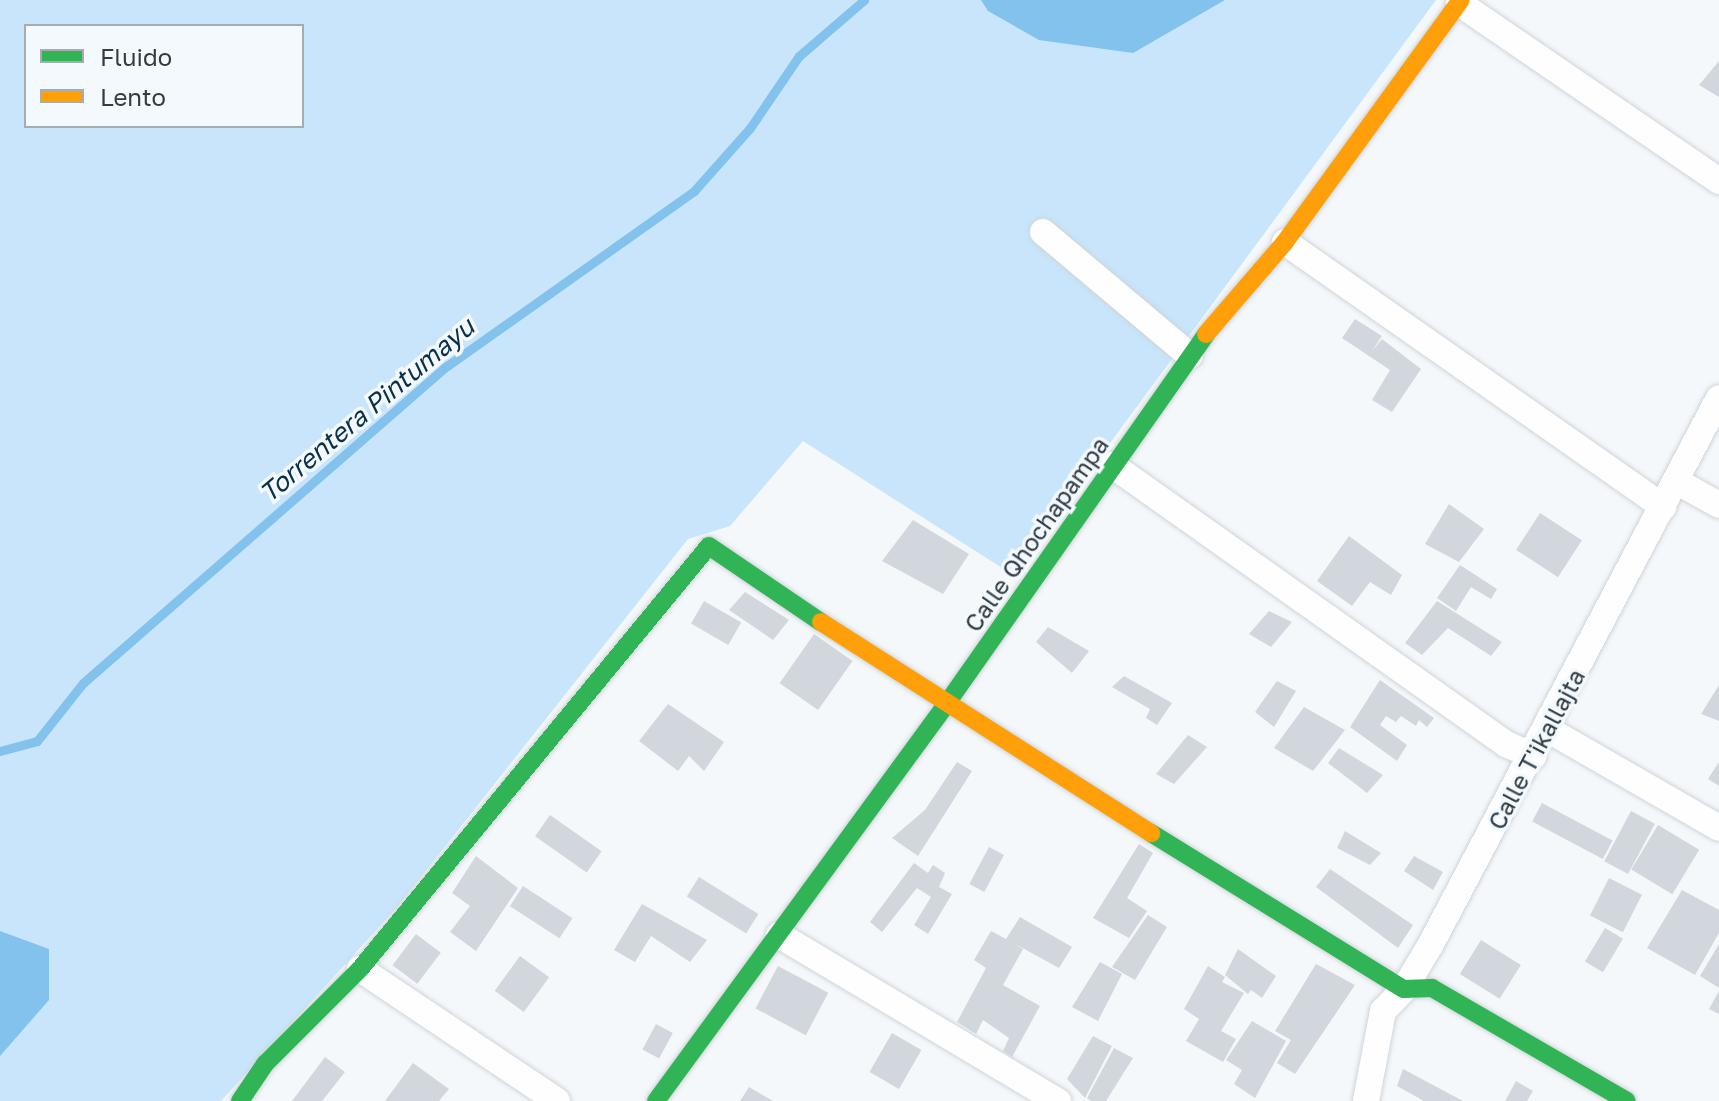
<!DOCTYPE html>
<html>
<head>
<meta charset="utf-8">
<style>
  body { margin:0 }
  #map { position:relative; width:1719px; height:1101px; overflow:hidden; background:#f5f8fb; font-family:"Golos Text",sans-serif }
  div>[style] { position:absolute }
  .green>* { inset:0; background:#c8e5fb }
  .water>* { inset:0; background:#82c2ec }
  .stream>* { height:9px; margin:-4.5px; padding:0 4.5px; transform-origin:4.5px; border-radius:4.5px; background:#82c2ec }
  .building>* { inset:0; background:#d1d7dc; transform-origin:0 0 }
  .roads { filter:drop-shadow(0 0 2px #ced5da) drop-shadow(0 0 2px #ced5da) }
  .street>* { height:26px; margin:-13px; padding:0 13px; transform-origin:13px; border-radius:13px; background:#fefefe }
  .fast>* { height:18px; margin:-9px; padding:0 9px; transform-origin:9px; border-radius:9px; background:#30b455 }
  .slow>* { height:18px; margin:-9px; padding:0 9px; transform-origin:9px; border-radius:9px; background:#ff9f0a }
  span { translate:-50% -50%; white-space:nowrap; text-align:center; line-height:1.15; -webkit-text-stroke:7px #f3f9fd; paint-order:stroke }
  .street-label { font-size:24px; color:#313c44 }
  .water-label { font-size:26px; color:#093149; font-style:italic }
  .legend { position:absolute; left:24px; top:24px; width:280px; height:104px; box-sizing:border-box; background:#f3f9fd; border:2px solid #a5adb3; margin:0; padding:10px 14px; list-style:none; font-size:24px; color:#313c44 }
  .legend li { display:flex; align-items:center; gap:16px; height:40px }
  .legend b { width:40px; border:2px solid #a5adb3 }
</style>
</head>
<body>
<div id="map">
  <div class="green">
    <div style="clip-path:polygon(evenodd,0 0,1436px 0,1013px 575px,803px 441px,730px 526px,688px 539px,398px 906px,221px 1101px,0 1101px,0 0,26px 26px,302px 26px,302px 126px,26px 126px,26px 26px)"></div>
  </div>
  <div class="water">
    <div style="clip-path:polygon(981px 0,1225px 0,1133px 53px,1039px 40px,988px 11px)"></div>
    <div style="clip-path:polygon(0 931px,49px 949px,49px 1000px,0 1056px)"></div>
  </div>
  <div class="stream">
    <div style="left:0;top:751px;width:38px;rotate:-15deg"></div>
    <div style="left:37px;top:741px;width:74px;rotate:-51.6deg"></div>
    <div style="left:83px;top:683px;width:483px;rotate:-41.1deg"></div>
    <div style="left:447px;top:366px;width:303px;rotate:-35.3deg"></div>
    <div style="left:694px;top:191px;width:84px;rotate:-48.4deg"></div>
    <div style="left:750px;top:128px;width:87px;rotate:-55.8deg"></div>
    <div style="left:799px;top:56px;width:86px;rotate:-40.7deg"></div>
  </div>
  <div class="building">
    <div style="clip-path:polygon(1719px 61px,1719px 97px,1699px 85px)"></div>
    <div style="clip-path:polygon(1355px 319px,1382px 336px,1372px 351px,1382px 339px,1421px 369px,1392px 412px,1372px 400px,1390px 370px,1342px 338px)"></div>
    <div style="clip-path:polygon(1449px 504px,1484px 529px,1459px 562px,1425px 544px)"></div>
    <div style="left:1540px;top:513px;width:50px;height:44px;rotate:33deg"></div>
    <div style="clip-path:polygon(913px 520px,969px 554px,943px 594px,882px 561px)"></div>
    <div style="clip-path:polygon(1349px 536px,1402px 575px,1391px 595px,1370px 582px,1352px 606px,1317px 581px)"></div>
    <div style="clip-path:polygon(1460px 565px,1497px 589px,1491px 599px,1471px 587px,1456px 611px,1437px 598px)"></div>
    <div style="clip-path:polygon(745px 592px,789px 620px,773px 640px,729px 610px)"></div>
    <div style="left:704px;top:601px;width:43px;height:26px;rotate:30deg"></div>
    <div style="clip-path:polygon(1437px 601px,1502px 642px,1491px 656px,1448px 628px,1422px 655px,1405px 643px)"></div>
    <div style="clip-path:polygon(1269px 611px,1292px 622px,1271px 647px,1249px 634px)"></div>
    <div style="clip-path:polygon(1048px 627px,1089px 651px,1072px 673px,1036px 642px)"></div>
    <div style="left:814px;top:634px;width:47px;height:60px;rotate:35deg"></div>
    <div style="clip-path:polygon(1124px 676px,1172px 703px,1157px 725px,1146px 718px,1150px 709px,1112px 687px)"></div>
    <div style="clip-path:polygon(1380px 680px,1434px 718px,1427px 727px,1419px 720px,1416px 726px,1401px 716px,1396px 722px,1386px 716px,1380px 725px,1407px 745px,1397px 761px,1350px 727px)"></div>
    <div style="clip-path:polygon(1277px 681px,1296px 691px,1274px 727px,1255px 712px)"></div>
    <div style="clip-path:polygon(1719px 685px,1719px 721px,1701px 714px)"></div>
    <div style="clip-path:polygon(668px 704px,724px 742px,704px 771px,689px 756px,678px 771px,639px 741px)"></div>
    <div style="clip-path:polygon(1304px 707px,1345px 730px,1313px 771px,1274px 748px)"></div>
    <div style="clip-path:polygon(1188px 735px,1207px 747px,1174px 784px,1156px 774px)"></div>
    <div style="clip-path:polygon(1339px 748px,1383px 775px,1367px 793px,1328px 763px)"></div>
    <div style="clip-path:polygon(957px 762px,972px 771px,918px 856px,892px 838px,925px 810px)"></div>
    <div style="clip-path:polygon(1719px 762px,1719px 786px,1708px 779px)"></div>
    <div style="left:1542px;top:803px;width:80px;height:21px;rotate:28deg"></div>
    <div style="left:1631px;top:811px;width:27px;height:57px;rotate:28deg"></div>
    <div style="left:550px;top:815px;width:63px;height:26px;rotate:35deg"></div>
    <div style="left:1658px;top:825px;width:48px;height:52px;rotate:31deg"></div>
    <div style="clip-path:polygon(1345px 831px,1381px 853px,1370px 865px,1337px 848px)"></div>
    <div style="clip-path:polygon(1139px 844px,1153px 853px,1127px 898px,1147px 911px,1129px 938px,1093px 918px)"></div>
    <div style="left:989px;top:847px;width:17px;height:42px;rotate:28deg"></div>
    <div style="clip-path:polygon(476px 856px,518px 888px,476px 951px,450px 932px,470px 906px,452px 893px)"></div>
    <div style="clip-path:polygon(1414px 856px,1443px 872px,1433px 890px,1404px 871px)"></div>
    <div style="clip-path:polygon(914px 863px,928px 873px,933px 865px,945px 873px,939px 887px,952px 894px,928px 934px,914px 925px,931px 897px,917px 888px,882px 932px,870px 922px)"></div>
    <div style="clip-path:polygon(1330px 869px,1413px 925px,1398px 948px,1316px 887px)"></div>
    <div style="left:699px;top:877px;width:70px;height:23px;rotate:32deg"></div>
    <div style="left:1609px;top:878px;width:37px;height:42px;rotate:27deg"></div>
    <div style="left:523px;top:886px;width:59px;height:24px;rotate:33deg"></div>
    <div style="clip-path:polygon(1682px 890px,1719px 910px,1719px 933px,1695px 975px,1647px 948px)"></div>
    <div style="clip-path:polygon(642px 904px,707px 940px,690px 962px,651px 936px,635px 962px,614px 950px)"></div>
    <div style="clip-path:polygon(1148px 915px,1167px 927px,1135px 980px,1112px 967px)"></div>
    <div style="clip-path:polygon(1020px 917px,1072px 947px,1059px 968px,1015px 944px,1023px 949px,1003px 985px,1040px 1006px,1012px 1057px,1003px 1051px,1009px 1038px,983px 1020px,976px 1034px,957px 1022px,986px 968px,974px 960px,991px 931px,1006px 939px)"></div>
    <div style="left:1605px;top:928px;width:21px;height:39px;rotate:31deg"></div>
    <div style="left:416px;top:934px;width:31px;height:39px;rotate:37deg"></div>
    <div style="left:1481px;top:940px;width:47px;height:40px;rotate:32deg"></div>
    <div style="clip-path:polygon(1719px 944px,1719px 988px,1700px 976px)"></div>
    <div style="clip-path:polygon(1238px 949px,1276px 976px,1262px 998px,1251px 990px,1248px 994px,1225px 975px)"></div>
    <div style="left:520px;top:956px;width:36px;height:43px;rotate:36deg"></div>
    <div style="clip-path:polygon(1100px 962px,1122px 974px,1098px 1021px,1072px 1007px)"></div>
    <div style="clip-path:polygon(1316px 964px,1355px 985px,1295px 1074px,1277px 1063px,1291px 1040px,1275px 1031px)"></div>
    <div style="left:778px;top:966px;width:57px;height:48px;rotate:28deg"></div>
    <div style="clip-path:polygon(1208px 966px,1225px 977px,1222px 982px,1244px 993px,1221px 1031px,1236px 1039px,1223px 1062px,1186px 1041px,1199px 1019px,1184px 1009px)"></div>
    <div style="clip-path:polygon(1719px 991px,1719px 1014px,1709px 1009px)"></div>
    <div style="clip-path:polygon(1252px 1021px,1286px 1041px,1255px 1098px,1234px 1084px,1242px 1070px,1226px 1060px)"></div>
    <div style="left:656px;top:1024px;width:19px;height:29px;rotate:28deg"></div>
    <div style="left:892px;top:1033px;width:34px;height:45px;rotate:30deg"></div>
    <div style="clip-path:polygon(1093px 1036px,1112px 1046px,1085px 1098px,1067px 1079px)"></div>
    <div style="clip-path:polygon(1114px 1048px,1133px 1058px,1106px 1101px,1091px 1101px,1087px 1098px)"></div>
    <div style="clip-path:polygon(325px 1057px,345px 1072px,322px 1101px,292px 1101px)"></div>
    <div style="clip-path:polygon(413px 1063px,449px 1089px,439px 1101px,385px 1101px)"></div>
    <div style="clip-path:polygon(1403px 1069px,1463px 1101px,1424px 1101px,1397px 1086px)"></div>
    <div style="clip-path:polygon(1516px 1081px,1533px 1091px,1527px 1101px,1505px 1101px)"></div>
    <div style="clip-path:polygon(749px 1087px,773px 1101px,740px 1101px)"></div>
  </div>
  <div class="roads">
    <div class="street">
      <div style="left:1459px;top:3px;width:315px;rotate:34.4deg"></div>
      <div style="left:1043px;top:232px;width:192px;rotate:40.1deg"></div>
      <div style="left:1285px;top:242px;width:462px;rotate:35deg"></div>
      <div style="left:1112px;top:465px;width:483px;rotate:35.3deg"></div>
      <div style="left:1506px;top:744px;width:30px;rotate:24deg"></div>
      <div style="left:1676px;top:481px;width:49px;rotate:29.2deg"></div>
      <div style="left:1547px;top:729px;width:198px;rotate:29.9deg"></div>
      <div style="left:779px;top:935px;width:325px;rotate:30.8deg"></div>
      <div style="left:360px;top:969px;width:237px;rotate:33.8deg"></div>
      <div style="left:1366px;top:1101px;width:92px;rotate:-79.3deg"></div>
      <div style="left:1383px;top:1011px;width:30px;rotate:-46deg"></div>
      <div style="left:1404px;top:989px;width:52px;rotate:-59deg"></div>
      <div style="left:1431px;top:944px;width:617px;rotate:-62.19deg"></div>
    </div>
    <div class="fast">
      <div style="left:1151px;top:833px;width:297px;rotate:31.7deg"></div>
      <div style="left:1404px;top:989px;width:28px;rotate:-2deg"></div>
      <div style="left:1432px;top:988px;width:225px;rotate:30.1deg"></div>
      <div style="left:240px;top:1101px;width:45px;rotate:-56deg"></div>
      <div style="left:265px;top:1064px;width:134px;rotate:-45deg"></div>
      <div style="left:360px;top:969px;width:548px;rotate:-50.48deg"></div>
      <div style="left:709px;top:546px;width:135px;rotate:34.2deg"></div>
      <div style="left:656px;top:1101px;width:489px;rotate:-53.8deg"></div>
      <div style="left:945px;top:706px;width:454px;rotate:-54.9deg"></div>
    </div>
    <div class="slow">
      <div style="left:1206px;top:334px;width:121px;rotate:-49.3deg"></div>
      <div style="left:1285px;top:242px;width:299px;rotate:-54deg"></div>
      <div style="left:821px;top:622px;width:392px;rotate:32.6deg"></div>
    </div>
  </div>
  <div class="street-label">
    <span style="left:1036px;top:534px;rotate:-55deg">Calle Qhochapampa</span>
    <span style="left:1536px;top:749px;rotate:-62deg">Calle T'ikallajta</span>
  </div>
  <div class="water-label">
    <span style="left:367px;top:410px;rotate:-40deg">Torrentera Pintumayu</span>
  </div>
  <ul class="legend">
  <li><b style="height:10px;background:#30b455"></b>Fluido</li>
  <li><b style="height:10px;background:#ff9f0a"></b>Lento</li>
  </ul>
</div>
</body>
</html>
